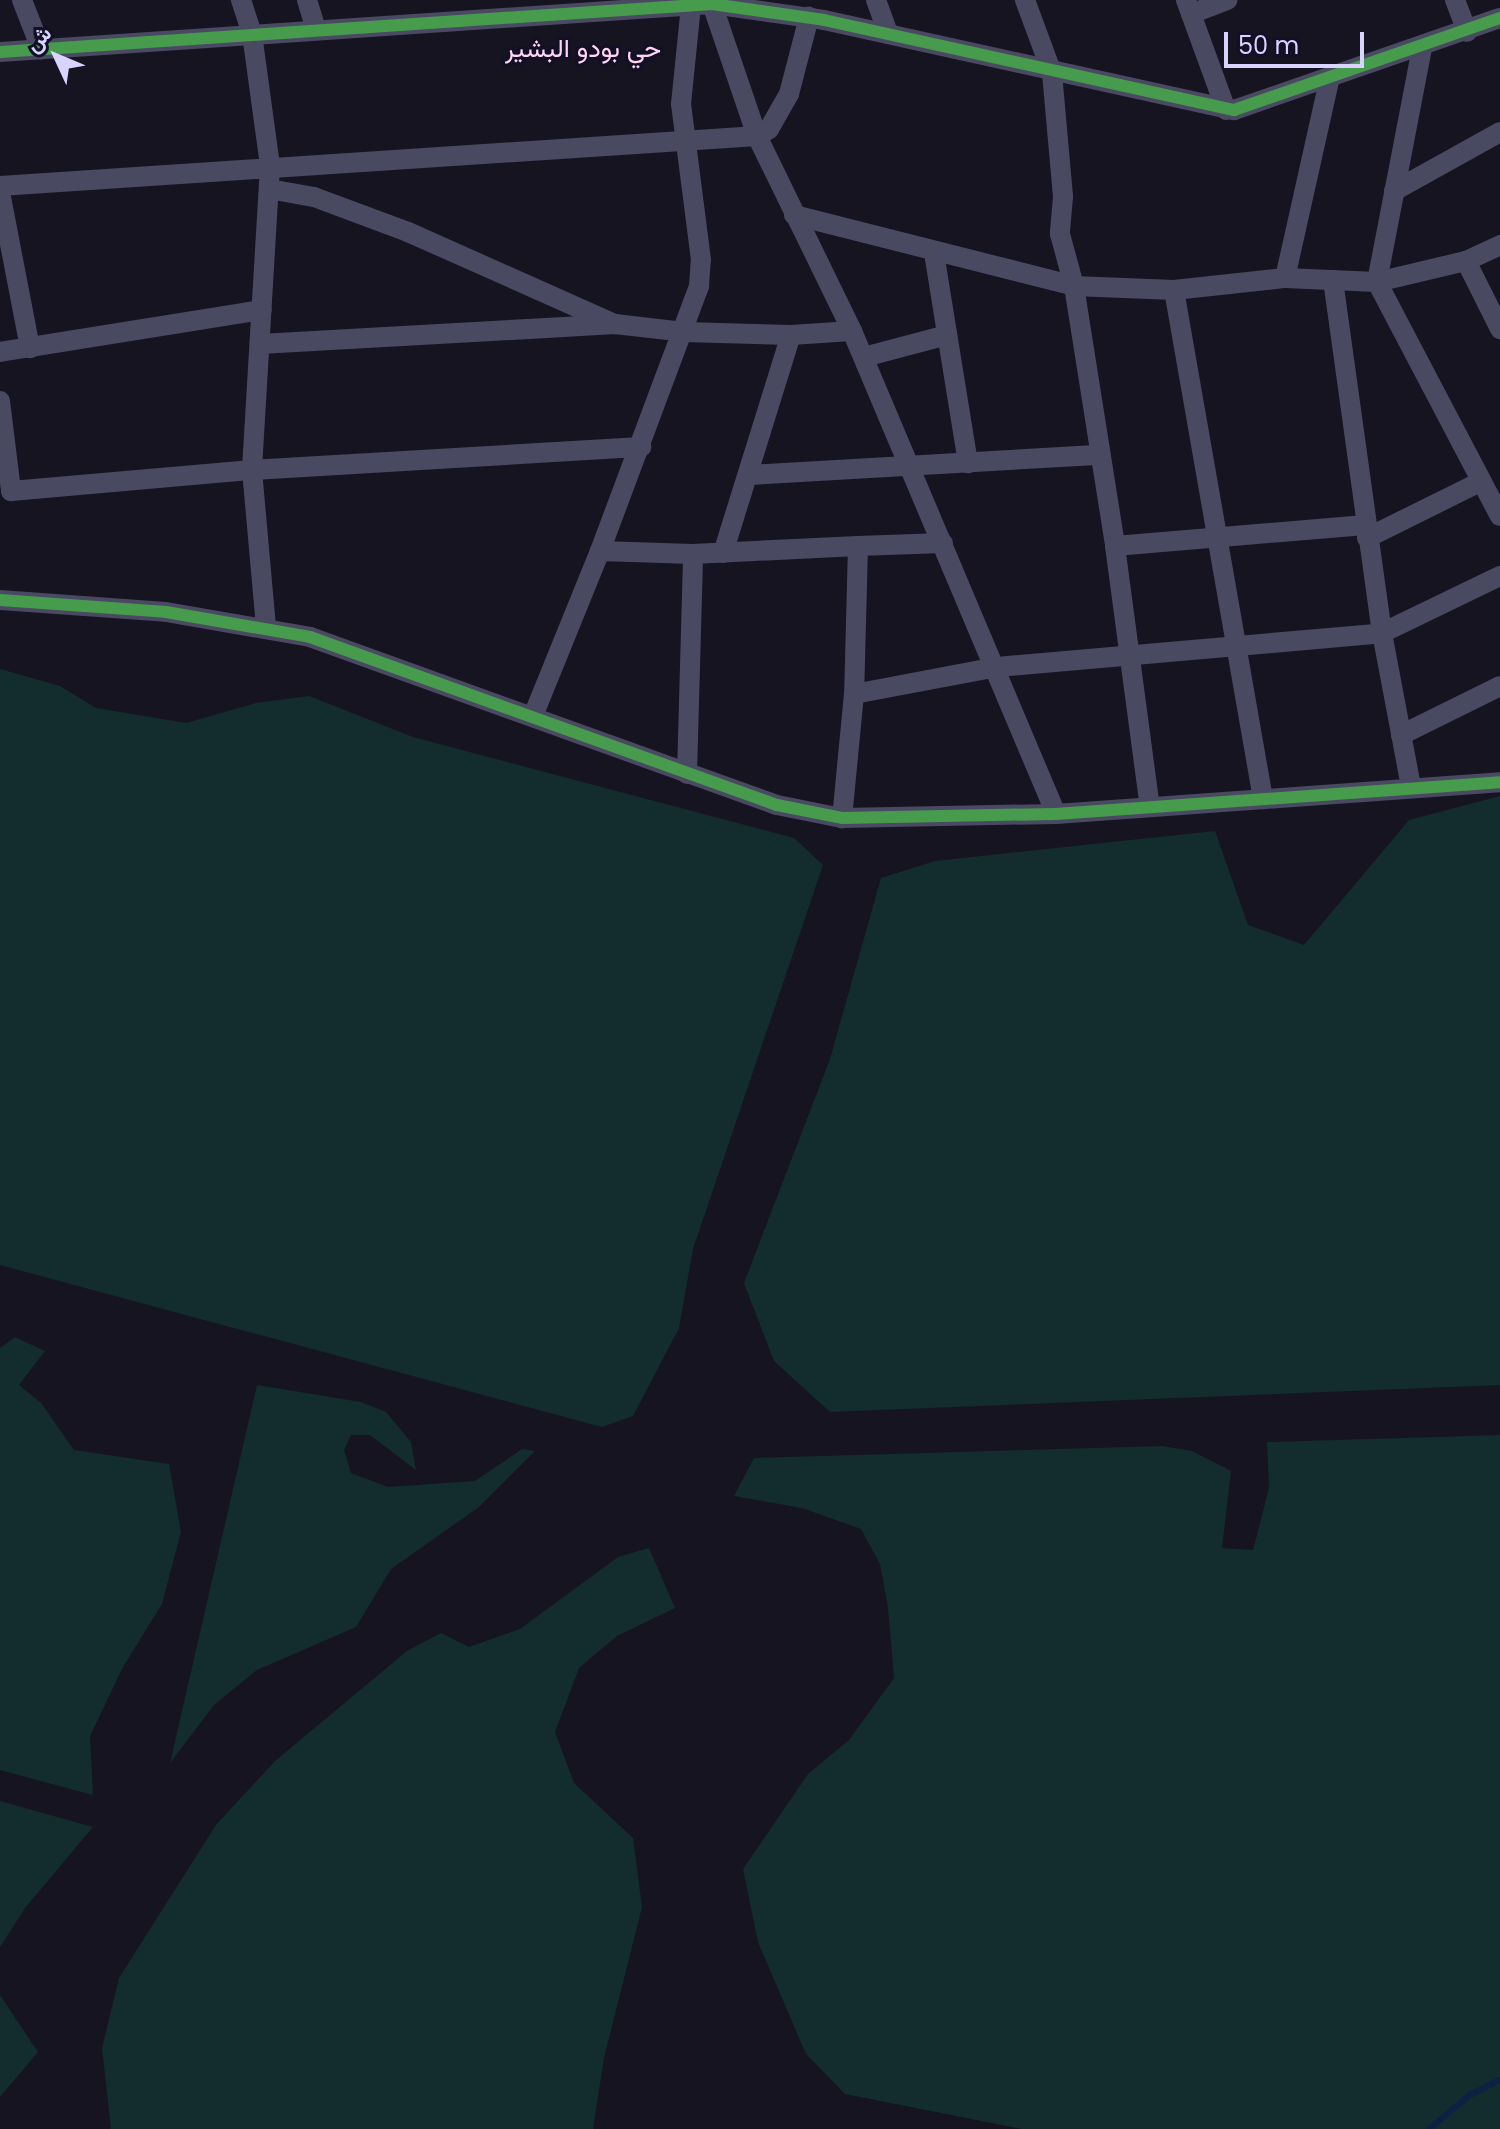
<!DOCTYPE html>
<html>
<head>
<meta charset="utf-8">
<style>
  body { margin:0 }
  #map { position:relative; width:1500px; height:2129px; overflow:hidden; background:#161421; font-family:Poppins,Vazirmatn,sans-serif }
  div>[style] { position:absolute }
  .green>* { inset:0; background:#132c2d }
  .stream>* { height:6px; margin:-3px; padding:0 3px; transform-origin:3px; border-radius:3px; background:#0d2144 }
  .street>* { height:20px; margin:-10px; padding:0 10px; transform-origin:10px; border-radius:10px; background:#4a4962 }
  .cycleway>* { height:12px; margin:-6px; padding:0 6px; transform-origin:6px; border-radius:6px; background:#469c4c }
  span { translate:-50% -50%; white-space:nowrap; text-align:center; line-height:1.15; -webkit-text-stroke:6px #130f26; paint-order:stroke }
  .neighbourhood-label { font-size:26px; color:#ffd6f0 }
  .north { position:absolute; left:16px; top:16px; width:80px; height:80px; -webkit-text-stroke:6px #130f26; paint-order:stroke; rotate:314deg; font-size:22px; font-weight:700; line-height:32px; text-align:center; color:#d9d4ff }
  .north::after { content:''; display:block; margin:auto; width:28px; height:36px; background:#d9d4ff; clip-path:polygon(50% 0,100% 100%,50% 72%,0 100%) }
  .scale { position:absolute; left:1224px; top:32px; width:140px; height:36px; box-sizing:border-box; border:4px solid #d9d4ff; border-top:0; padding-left:10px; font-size:24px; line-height:28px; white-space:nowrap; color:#d9d4ff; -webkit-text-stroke:6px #130f26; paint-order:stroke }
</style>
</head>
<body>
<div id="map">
  <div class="green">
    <div style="clip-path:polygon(0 669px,60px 686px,96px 708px,186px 723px,256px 703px,309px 696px,413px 737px,794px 838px,823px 865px,693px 1249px,679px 1328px,633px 1416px,602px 1427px,0 1265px)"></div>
    <div style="clip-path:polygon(1500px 796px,1500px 1385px,830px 1412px,774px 1361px,744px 1283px,830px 1059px,881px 878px,935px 861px,1215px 831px,1248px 925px,1304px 945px,1409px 820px)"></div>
    <div style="clip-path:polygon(15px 1337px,45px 1351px,19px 1385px,41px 1403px,74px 1450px,169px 1464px,181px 1532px,162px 1604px,123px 1667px,90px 1736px,93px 1795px,0 1770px,0 1348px)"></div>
    <div style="clip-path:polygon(257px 1385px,361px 1402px,386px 1412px,411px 1442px,416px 1470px,370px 1435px,351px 1435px,344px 1450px,351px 1473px,388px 1487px,475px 1481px,522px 1449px,535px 1451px,479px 1507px,391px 1569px,356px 1627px,257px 1670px,214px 1705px,170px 1763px)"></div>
    <div style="clip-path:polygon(1500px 1435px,1500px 2129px,1022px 2129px,845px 2094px,806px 2054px,758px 1942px,743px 1869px,808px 1774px,849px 1740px,894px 1678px,888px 1608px,880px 1564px,861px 1529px,802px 1508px,734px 1496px,754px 1458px,1162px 1446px,1192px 1451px,1231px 1471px,1222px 1548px,1253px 1550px,1269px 1488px,1267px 1442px)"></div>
    <div style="clip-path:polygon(649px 1548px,675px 1608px,617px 1636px,579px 1668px,555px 1732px,574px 1783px,633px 1838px,642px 1907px,604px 2058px,593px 2129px,111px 2129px,102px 2048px,119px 1978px,216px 1825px,275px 1761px,407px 1651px,441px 1633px,469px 1647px,520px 1629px,618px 1557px)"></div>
    <div style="clip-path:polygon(0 1801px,93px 1827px,25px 1908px,0 1947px)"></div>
    <div style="clip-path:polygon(0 1995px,38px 2052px,0 2097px)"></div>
  </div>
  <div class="stream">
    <div style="left:1429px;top:2129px;width:53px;rotate:-39.7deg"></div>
    <div style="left:1470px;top:2095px;width:34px;rotate:-27deg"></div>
  </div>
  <div class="street">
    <div style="left:22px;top:0;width:53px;rotate:68.8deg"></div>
    <div style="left:241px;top:0;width:36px;rotate:72deg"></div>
    <div style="left:252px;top:34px;width:133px;rotate:82.2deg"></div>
    <div style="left:270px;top:166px;width:305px;rotate:93.4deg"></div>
    <div style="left:252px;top:470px;width:158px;rotate:84.9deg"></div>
    <div style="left:307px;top:0;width:31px;rotate:73deg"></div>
    <div style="left:876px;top:0;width:35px;rotate:70deg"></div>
    <div style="left:1025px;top:0;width:78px;rotate:69.7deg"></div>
    <div style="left:1052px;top:73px;width:124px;rotate:84.9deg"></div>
    <div style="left:1063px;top:197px;width:37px;rotate:95deg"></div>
    <div style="left:1060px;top:234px;width:54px;rotate:74.9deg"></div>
    <div style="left:1074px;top:286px;width:263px;rotate:81deg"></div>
    <div style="left:1115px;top:546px;width:263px;rotate:82.4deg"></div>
    <div style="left:1186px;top:0;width:117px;rotate:70deg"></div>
    <div style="left:1455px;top:0;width:34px;rotate:69deg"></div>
    <div style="left:712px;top:4px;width:139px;rotate:71.2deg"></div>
    <div style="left:757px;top:136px;width:217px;rotate:64deg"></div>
    <div style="left:852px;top:331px;width:524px;rotate:67.1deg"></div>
    <div style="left:1191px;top:14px;width:39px;rotate:-21deg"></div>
    <div style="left:1422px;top:48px;width:238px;rotate:100.9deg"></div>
    <div style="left:1377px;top:282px;width:264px;rotate:62.3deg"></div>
    <div style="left:0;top:52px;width:714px;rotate:-3.86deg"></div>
    <div style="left:712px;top:4px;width:113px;rotate:8.1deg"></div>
    <div style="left:824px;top:20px;width:420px;rotate:12.4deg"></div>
    <div style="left:1234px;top:110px;width:281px;rotate:-19.1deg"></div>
    <div style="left:0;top:186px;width:759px;rotate:-3.78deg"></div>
    <div style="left:757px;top:136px;width:14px;rotate:-30deg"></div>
    <div style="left:769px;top:129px;width:40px;rotate:-60.3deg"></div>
    <div style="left:789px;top:94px;width:80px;rotate:-75.4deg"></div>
    <div style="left:269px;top:189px;width:46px;rotate:10.1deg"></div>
    <div style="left:314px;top:197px;width:100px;rotate:20.4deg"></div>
    <div style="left:408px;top:232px;width:227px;rotate:24deg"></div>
    <div style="left:615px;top:324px;width:69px;rotate:6.6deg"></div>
    <div style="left:684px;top:332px;width:107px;rotate:1.6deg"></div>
    <div style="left:1394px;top:191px;width:121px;rotate:-29.1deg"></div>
    <div style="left:0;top:192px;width:159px;rotate:79.1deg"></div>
    <div style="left:794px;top:215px;width:289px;rotate:14.2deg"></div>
    <div style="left:1074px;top:286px;width:100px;rotate:2.3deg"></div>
    <div style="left:1174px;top:290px;width:112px;rotate:-6.2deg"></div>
    <div style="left:1285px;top:278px;width:92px;rotate:2.5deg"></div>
    <div style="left:1377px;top:282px;width:91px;rotate:-13.3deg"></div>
    <div style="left:1466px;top:261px;width:38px;rotate:-25deg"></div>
    <div style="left:934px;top:253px;width:213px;rotate:80.8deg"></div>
    <div style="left:1466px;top:261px;width:76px;rotate:63.4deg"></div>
    <div style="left:1285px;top:278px;width:202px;rotate:-77.4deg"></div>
    <div style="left:1333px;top:280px;width:356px;rotate:82.1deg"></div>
    <div style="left:1382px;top:633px;width:156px;rotate:79.3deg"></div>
    <div style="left:1174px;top:290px;width:517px;rotate:80.08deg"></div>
    <div style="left:260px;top:344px;width:356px;rotate:-3.2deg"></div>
    <div style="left:0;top:352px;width:265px;rotate:-9.1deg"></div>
    <div style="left:864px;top:357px;width:86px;rotate:-14.8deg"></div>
    <div style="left:0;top:401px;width:91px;rotate:83deg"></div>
    <div style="left:11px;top:491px;width:242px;rotate:-5deg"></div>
    <div style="left:252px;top:470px;width:390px;rotate:-3.4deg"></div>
    <div style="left:749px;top:475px;width:352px;rotate:-3.3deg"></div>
    <div style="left:1367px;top:538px;width:128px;rotate:-26.4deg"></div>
    <div style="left:858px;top:546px;width:85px;rotate:-2deg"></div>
    <div style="left:1115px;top:546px;width:251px;rotate:-4.8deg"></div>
    <div style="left:600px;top:551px;width:283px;rotate:-69.5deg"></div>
    <div style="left:699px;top:286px;width:26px;rotate:-86deg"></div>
    <div style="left:701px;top:260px;width:157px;rotate:-97.3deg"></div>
    <div style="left:681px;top:104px;width:100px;rotate:-84.2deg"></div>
    <div style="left:723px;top:553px;width:228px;rotate:-72.7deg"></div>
    <div style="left:791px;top:335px;width:61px;rotate:-3.8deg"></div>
    <div style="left:0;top:600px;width:166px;rotate:4.1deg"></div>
    <div style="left:166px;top:612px;width:146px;rotate:9.8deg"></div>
    <div style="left:310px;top:637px;width:496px;rotate:19.8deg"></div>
    <div style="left:777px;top:805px;width:66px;rotate:11.3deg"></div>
    <div style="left:842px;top:818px;width:214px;rotate:-1.1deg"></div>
    <div style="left:1056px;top:814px;width:445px;rotate:-4.1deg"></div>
    <div style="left:854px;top:694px;width:146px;rotate:-10.7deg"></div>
    <div style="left:997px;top:667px;width:386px;rotate:-5deg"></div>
    <div style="left:1382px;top:633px;width:131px;rotate:-25.8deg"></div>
    <div style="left:533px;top:716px;width:178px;rotate:-67.9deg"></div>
    <div style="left:600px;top:551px;width:93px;rotate:1.8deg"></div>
    <div style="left:693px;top:554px;width:165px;rotate:-2.8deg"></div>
    <div style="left:858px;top:546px;width:148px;rotate:91.5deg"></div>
    <div style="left:854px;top:694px;width:125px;rotate:95.5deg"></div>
    <div style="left:1401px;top:735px;width:110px;rotate:-26.3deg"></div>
    <div style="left:687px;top:774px;width:220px;rotate:-88.4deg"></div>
  </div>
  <div class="cycleway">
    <div style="left:0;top:52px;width:714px;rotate:-3.86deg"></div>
    <div style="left:712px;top:4px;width:113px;rotate:8.1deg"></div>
    <div style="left:824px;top:20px;width:420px;rotate:12.4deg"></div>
    <div style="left:1234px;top:110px;width:281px;rotate:-19.1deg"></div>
    <div style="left:0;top:600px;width:166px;rotate:4.1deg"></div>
    <div style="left:166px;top:612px;width:146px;rotate:9.8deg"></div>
    <div style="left:310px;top:637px;width:496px;rotate:19.8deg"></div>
    <div style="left:777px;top:805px;width:66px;rotate:11.3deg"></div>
    <div style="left:842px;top:818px;width:214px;rotate:-1.1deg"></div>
    <div style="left:1056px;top:814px;width:445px;rotate:-4.1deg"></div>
  </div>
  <div class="neighbourhood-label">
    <span style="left:583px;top:49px">حي بودو البشير</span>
  </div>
  <div class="north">ش</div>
  <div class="scale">50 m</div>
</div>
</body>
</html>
